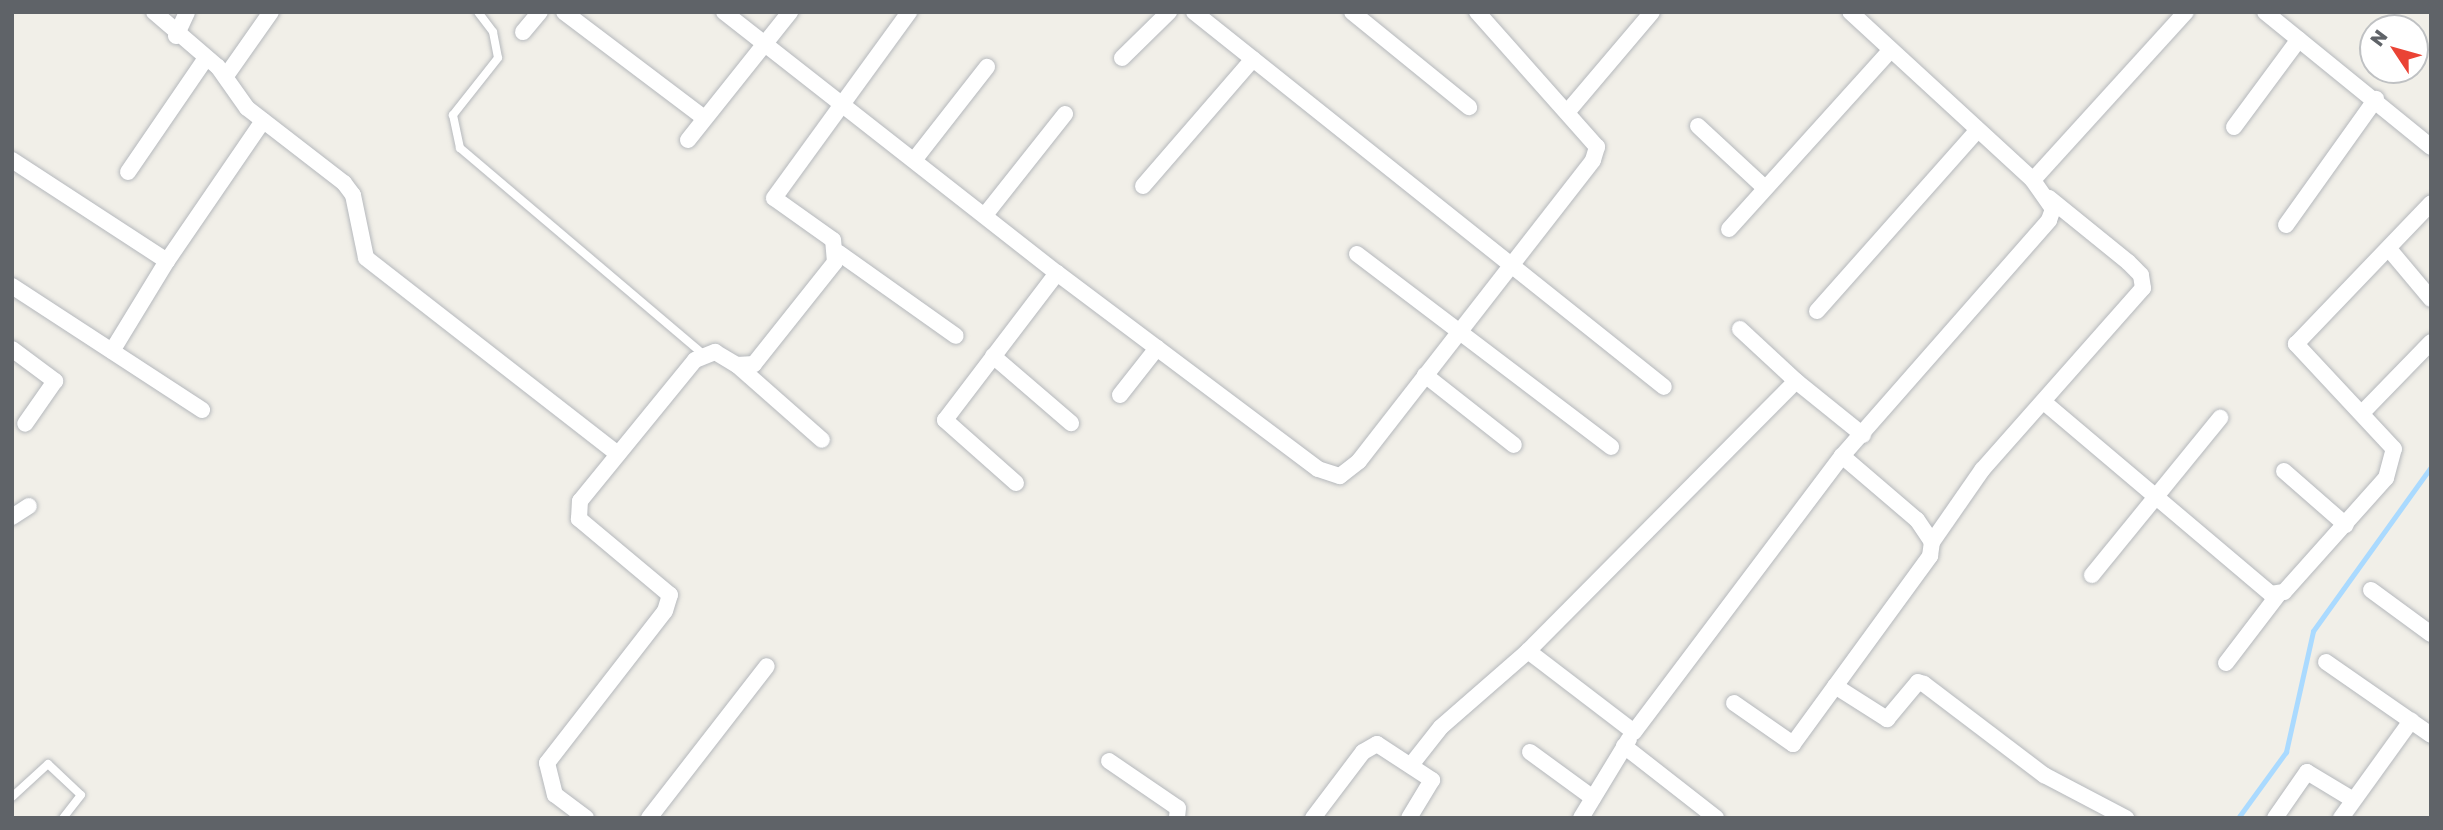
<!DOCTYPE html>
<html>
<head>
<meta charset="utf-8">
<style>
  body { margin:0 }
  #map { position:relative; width:2443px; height:830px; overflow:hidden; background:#f1efe8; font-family:"Golos Text",sans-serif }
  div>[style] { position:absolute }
  .stream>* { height:5px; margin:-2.5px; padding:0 2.5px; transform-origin:2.5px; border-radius:2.5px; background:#aadaff }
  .roads { filter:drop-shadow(0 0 2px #b5b8bc) drop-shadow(0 0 2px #b5b8bc) }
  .service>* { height:8px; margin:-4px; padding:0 4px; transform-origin:4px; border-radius:4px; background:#fff }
  .minor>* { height:16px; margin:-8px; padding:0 8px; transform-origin:8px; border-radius:8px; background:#fff }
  span { translate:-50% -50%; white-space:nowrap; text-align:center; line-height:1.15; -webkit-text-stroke:7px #fff; paint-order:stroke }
  .frame { position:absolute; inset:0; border:14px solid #5f6368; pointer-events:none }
  .north { position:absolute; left:2359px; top:14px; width:70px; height:70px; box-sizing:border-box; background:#fff; border:2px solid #bfc1c3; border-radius:50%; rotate:306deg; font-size:19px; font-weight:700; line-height:28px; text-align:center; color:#5f6368 }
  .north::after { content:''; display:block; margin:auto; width:24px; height:32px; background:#ea4335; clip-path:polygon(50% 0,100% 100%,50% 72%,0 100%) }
</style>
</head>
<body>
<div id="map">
  <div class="stream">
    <div style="left:2238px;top:818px;width:82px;rotate:-54deg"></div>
    <div style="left:2286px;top:752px;width:124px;rotate:-77.4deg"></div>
    <div style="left:2313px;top:631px;width:202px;rotate:-54.3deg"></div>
  </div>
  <div class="roads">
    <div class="service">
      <div style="left:478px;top:12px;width:25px;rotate:53deg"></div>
      <div style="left:493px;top:32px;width:26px;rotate:79deg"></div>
      <div style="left:498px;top:58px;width:73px;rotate:128.3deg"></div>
      <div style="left:453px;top:115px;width:34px;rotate:78deg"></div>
      <div style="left:460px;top:148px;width:319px;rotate:40.3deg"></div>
      <div style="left:12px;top:797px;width:49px;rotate:-42.5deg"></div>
      <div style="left:48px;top:764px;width:45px;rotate:43.2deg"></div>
      <div style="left:81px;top:795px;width:29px;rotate:128deg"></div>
    </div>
    <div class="minor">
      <div style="left:154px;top:12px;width:84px;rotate:40.7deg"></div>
      <div style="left:218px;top:67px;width:50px;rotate:54.7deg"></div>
      <div style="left:247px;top:108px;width:123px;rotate:37.7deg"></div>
      <div style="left:344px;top:183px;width:15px;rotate:53deg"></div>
      <div style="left:353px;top:195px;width:64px;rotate:78.3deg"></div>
      <div style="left:366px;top:258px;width:319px;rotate:37.9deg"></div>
      <div style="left:564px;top:12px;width:176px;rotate:37.1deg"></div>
      <div style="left:724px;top:12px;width:423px;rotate:38.1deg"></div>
      <div style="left:1057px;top:273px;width:326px;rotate:36.9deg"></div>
      <div style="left:1318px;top:469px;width:23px;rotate:18deg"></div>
      <div style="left:1340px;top:476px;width:24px;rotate:-38deg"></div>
      <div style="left:1359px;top:461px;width:381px;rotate:-52.1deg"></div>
      <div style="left:1593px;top:160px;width:14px;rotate:-73deg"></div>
      <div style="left:1597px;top:147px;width:181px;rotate:-131.6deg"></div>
      <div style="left:1194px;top:12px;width:601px;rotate:38.59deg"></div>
      <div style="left:1352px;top:12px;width:151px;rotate:39.1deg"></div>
      <div style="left:2265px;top:12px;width:214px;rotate:39.1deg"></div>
      <div style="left:523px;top:32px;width:26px;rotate:-50deg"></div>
      <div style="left:176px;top:36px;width:26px;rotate:-65deg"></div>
      <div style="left:1122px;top:58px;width:66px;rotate:-44.4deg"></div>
      <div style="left:226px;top:76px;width:78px;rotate:-54.9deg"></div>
      <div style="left:1569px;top:110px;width:128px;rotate:-49.7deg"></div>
      <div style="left:1698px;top:126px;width:91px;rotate:42.8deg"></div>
      <div style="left:2234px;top:127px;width:109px;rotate:-53.5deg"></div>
      <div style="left:688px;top:140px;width:164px;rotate:-51.4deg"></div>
      <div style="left:915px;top:159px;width:117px;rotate:-52deg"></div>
      <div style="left:12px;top:160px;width:185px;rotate:33.1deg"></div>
      <div style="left:167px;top:261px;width:170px;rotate:-55.6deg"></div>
      <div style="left:128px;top:172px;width:138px;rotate:-55.6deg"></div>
      <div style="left:2033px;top:180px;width:227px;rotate:-47.7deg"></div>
      <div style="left:1143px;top:186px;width:168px;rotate:-49.1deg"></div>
      <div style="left:985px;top:215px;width:129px;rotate:-51.6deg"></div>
      <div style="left:2286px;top:225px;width:155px;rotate:-54.5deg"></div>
      <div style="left:1729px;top:229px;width:239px;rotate:-47.9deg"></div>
      <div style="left:2389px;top:249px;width:65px;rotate:50deg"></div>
      <div style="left:839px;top:253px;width:143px;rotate:35.4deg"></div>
      <div style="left:1357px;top:254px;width:319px;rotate:37.2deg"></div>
      <div style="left:12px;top:286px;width:227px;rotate:33.1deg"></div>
      <div style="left:1817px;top:311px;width:241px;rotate:-48.4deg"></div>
      <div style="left:1740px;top:329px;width:76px;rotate:42.9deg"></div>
      <div style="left:12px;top:349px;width:54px;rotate:36.7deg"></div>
      <div style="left:55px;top:381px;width:52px;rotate:124.9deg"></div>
      <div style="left:112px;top:351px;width:105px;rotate:-58.6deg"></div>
      <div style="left:993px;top:356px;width:103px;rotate:40.7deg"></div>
      <div style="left:737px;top:365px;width:113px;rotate:41.4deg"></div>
      <div style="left:1425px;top:375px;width:113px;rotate:38.2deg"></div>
      <div style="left:1120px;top:395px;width:60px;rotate:-51.8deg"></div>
      <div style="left:2045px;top:403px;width:296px;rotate:40.2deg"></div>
      <div style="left:2271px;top:594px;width:13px;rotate:-9deg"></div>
      <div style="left:2284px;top:592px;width:153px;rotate:-48.2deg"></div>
      <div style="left:2386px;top:478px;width:30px;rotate:-75deg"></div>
      <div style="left:2394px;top:449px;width:144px;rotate:-133deg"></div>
      <div style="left:2296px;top:344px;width:195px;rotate:-46.2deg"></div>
      <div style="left:2362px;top:413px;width:99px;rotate:-45.8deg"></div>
      <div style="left:2284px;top:471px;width:82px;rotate:41.1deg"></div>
      <div style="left:1016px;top:483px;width:95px;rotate:-138.4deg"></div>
      <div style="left:945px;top:420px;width:185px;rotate:-52.7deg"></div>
      <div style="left:12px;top:517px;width:20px;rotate:-33deg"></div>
      <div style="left:1932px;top:542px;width:88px;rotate:-55.2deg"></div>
      <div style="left:1982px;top:470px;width:243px;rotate:-48.5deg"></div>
      <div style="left:2143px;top:288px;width:13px;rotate:-99deg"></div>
      <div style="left:2141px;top:275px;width:18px;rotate:-135deg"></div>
      <div style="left:2128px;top:262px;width:102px;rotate:-141deg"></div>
      <div style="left:2092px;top:575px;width:203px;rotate:-50.8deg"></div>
      <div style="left:2371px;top:590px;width:74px;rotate:36.3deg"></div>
      <div style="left:1528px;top:651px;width:133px;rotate:37.4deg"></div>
      <div style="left:1634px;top:732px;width:346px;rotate:-53deg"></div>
      <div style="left:1842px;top:456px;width:314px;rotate:-48.7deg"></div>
      <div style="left:2049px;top:220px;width:12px;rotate:-70deg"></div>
      <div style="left:2053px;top:209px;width:35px;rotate:-125deg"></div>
      <div style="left:2033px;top:180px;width:248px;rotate:-137.4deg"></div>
      <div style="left:2326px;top:662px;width:128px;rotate:34.8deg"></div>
      <div style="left:2226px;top:663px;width:86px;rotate:-52.6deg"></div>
      <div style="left:1835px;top:686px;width:62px;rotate:32.4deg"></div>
      <div style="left:1887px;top:719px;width:48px;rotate:-50deg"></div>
      <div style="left:1918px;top:682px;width:6px;rotate:18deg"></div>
      <div style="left:1924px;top:684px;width:151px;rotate:37.2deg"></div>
      <div style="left:2044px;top:775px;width:93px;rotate:27.7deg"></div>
      <div style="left:1734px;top:703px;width:72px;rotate:34.8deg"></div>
      <div style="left:1793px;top:744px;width:233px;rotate:-53.9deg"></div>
      <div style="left:1930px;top:556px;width:14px;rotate:-82deg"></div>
      <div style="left:1932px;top:542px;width:27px;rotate:-124deg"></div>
      <div style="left:1917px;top:520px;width:99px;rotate:-139.5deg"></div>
      <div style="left:1624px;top:746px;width:117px;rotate:38deg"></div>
      <div style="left:1530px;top:752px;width:78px;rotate:36.1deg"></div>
      <div style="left:1109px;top:761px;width:83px;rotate:34.3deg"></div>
      <div style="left:1178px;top:808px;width:10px;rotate:96deg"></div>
      <div style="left:1411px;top:765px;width:48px;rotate:-51.7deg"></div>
      <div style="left:1441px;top:727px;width:116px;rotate:-41.1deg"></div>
      <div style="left:1528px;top:651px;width:380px;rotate:-45.2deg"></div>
      <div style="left:1796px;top:381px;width:86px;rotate:38.9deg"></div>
      <div style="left:586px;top:818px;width:39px;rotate:-143deg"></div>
      <div style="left:555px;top:795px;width:33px;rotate:-104deg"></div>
      <div style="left:547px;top:763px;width:192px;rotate:-52.2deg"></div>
      <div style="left:665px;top:611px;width:17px;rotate:-73deg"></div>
      <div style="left:670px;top:595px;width:119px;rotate:-140.1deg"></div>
      <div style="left:579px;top:519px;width:18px;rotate:-87deg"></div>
      <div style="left:580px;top:501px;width:182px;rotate:-50.8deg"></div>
      <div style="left:695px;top:360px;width:22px;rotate:-22deg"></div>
      <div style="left:715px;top:352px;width:26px;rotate:31deg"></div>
      <div style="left:737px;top:365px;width:17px;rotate:-3deg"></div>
      <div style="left:754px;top:364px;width:130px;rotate:-51.5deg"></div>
      <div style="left:835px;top:262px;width:22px;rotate:-95deg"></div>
      <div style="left:833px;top:240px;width:72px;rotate:-144.6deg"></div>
      <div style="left:774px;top:198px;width:230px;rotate:-54deg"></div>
      <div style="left:649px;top:818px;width:192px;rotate:-52.2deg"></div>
      <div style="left:1313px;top:818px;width:83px;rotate:-52.9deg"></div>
      <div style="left:1363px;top:752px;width:16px;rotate:-30deg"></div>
      <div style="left:1377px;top:744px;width:66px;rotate:33.2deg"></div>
      <div style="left:1432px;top:780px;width:44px;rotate:121.2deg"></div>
      <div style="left:1581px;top:818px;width:92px;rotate:-58.7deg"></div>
      <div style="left:2275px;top:818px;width:56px;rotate:-55.2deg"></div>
      <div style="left:2307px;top:772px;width:52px;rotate:31deg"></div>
      <div style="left:2341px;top:818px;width:120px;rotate:-54.2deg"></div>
    </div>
  </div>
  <div class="frame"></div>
  <div class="north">N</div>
</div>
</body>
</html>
